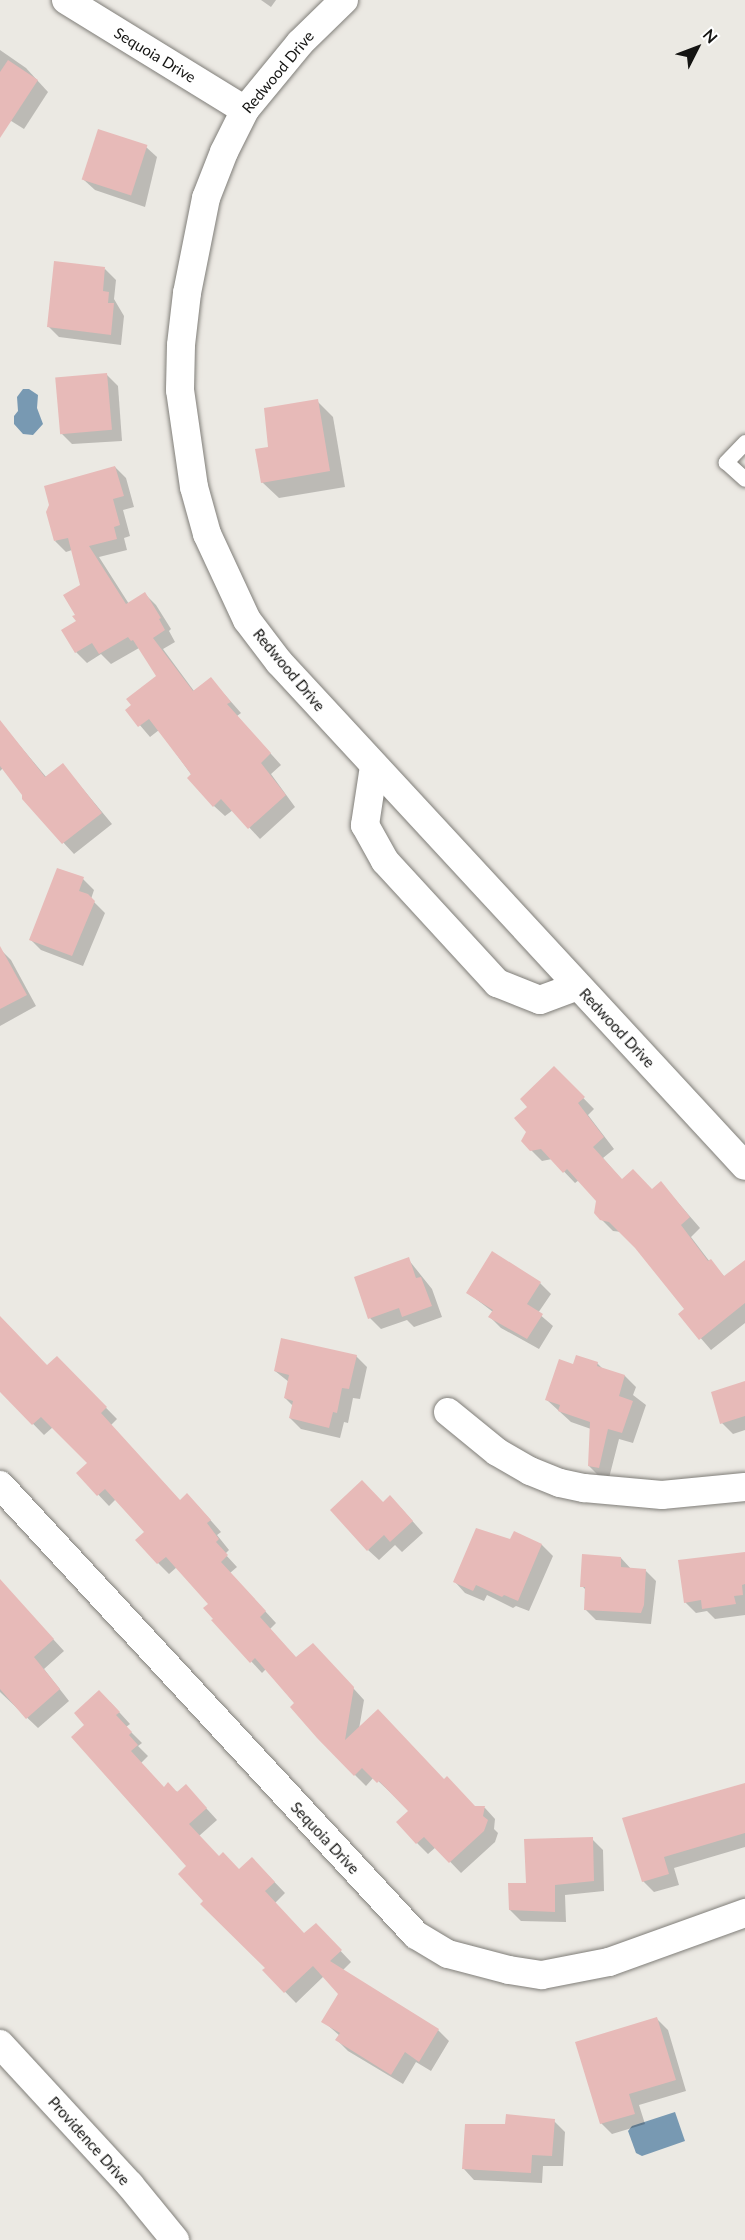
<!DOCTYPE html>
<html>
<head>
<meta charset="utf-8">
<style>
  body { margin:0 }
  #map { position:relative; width:745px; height:2240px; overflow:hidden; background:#ebe9e3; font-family:Lato,sans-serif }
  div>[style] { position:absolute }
  .water>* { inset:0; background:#7899b2 }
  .shadow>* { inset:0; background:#0003 }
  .building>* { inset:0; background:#e7bab8; transform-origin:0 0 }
  .roads { filter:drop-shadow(0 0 2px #807e79) drop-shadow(0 0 2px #807e79) }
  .lane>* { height:15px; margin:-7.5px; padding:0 7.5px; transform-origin:7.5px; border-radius:7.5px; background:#fff }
  .street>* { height:28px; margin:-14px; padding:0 14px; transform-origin:14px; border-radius:14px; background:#fff }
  span { translate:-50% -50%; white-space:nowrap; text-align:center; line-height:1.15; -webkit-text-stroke:6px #fff; paint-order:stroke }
  .street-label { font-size:15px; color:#141412 }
  .north { position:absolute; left:667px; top:18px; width:60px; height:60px; -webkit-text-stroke:4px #fff; paint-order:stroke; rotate:48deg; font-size:16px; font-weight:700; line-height:24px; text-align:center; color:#141412 }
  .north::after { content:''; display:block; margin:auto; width:21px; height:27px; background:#141412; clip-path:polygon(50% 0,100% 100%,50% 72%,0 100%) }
</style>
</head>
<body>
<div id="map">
  <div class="water">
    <div style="clip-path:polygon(29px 389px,38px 395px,37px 408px,43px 424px,33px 435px,23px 434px,14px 424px,14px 416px,18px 411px,17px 397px,23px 389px)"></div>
    <div style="clip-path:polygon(675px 2112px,685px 2141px,642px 2156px,636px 2153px,628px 2131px,632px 2126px)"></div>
  </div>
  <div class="shadow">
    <div style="clip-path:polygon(261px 0,276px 0,271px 7px)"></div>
    <div style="clip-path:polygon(0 50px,26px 68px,48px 92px,24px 129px,0 114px)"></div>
    <div style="clip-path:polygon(146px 147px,157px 157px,145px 207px,95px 190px,84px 180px)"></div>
    <div style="clip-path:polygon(105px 269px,116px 280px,114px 299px,124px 316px,121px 345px,59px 337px,48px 326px)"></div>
    <div style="clip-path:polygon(107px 375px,118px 386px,122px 441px,72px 444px,61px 433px)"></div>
    <div style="clip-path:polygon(317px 401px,333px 417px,345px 487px,279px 498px,262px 482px,270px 448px)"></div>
    <div style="clip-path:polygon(115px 467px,126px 478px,134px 507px,123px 510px,130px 536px,124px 538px,127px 550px,99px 557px,129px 604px,145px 594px,156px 605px,171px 629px,169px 631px,175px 642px,163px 649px,194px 691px,211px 679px,241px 713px,237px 716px,281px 765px,271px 774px,295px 807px,260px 839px,233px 810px,225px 816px,214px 806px,159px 730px,150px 737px,127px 710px,158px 676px,139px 648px,111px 664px,101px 654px,87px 663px,76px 652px,63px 631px,78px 622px,81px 586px,72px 550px,66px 552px,55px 541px)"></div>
    <div style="clip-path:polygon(0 722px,47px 778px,63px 765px,112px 824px,74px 854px,23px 799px,24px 794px,3px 768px,0 771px)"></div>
    <div style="clip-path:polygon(58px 870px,83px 879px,94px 890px,91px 899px,105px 913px,83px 966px,41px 950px,30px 939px)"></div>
    <div style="clip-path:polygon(0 949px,11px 960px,36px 1006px,0 1026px)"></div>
    <div style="clip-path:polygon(554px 1068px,594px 1109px,588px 1115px,614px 1149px,603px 1158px,623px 1181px,653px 1191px,661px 1183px,700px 1228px,691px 1237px,710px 1262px,725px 1277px,745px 1277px,745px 1323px,711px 1350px,680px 1314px,687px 1309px,637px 1248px,622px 1232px,613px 1231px,595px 1213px,597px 1200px,579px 1180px,575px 1183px,552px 1159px,542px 1161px,531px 1150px,527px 1132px,529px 1107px)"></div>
    <div style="clip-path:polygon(408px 1259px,432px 1289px,442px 1317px,414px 1327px,407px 1320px,381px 1329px,370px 1318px)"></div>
    <div style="clip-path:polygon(540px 1283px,551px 1294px,538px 1313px,553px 1326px,539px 1349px,501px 1328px,490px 1317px,493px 1312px,468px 1293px)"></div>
    <div style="clip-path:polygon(0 1317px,48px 1367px,57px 1358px,117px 1419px,111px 1425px,180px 1501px,198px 1506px,221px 1532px,217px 1535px,229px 1550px,225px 1554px,237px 1567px,230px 1573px,276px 1623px,270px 1629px,297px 1659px,324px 1656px,364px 1700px,359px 1729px,444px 1780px,475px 1808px,485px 1808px,495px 1819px,494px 1829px,498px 1833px,495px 1842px,461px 1873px,436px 1847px,428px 1854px,417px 1843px,398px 1822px,410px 1811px,374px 1777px,366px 1786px,355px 1775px,266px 1669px,262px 1673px,213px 1620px,215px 1619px,210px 1604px,177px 1567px,169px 1574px,158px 1563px,137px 1540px,146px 1532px,116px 1499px,109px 1506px,78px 1473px,89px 1463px,53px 1427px,44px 1435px,0 1390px)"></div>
    <div style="clip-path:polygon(356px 1356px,367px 1367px,360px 1399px,353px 1398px,348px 1423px,344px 1422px,340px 1438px,301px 1429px,290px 1418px,293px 1406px,285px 1398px,289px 1382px,275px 1371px)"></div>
    <div style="clip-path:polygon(597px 1363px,604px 1370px,625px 1376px,636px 1387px,633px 1395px,646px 1405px,633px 1443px,619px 1439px,609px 1478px,600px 1477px,589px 1466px,591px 1429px,571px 1422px,547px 1400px,574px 1366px)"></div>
    <div style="clip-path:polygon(745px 1383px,745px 1430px,733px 1434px,722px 1423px)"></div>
    <div style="clip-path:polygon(383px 1504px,401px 1508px,423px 1533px,402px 1552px,395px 1545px,379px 1560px,368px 1550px)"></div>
    <div style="clip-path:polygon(514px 1533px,542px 1545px,553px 1556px,529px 1611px,516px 1606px,513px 1608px,487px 1595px,484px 1601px,465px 1593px,455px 1582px,511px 1541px)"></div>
    <div style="clip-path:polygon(745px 1553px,745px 1615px,715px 1619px,707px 1611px,696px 1613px,685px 1602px)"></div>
    <div style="clip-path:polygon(621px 1558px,632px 1570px,645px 1570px,656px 1581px,651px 1624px,596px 1620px,585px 1609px,587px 1591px,582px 1586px)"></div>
    <div style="clip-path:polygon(0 1581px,64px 1651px,44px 1669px,69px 1701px,38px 1728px,0 1692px)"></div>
    <div style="clip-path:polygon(110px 1702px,130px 1724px,126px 1727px,142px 1743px,138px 1746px,148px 1756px,141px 1763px,164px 1788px,196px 1797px,217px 1820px,199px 1836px,219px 1858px,239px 1871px,263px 1870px,285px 1893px,275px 1903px,305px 1935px,316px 1925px,351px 1962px,342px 1971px,438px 2030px,449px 2041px,431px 2071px,416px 2062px,403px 2084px,348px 2051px,337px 2040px,340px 2036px,323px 2021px,340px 1994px,324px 1976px,296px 2003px,265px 1971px,267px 1968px,206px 1902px,189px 1866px,73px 1738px)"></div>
    <div style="clip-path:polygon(745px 1784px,745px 1847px,674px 1868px,679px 1885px,654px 1892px,643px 1881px,686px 1803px)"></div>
    <div style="clip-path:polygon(592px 1839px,603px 1850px,604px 1891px,565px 1895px,566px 1922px,521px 1921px,510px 1910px,527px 1884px)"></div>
    <div style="clip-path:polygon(657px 2019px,668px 2030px,686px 2091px,639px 2105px,645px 2124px,612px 2134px,601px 2123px)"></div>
    <div style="clip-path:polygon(554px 2121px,565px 2132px,563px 2166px,543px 2166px,542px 2183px,474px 2180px,464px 2169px,506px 2126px)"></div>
  </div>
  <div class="building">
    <div style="clip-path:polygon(8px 60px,38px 80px,0 138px,0 72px)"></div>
    <div style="left:98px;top:129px;width:52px;height:53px;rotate:18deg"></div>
    <div style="clip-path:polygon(54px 261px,105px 267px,103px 291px,109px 292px,108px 303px,114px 303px,111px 335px,47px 327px)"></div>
    <div style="left:107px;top:373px;width:57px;height:52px;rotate:85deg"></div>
    <div style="clip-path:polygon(318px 399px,330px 471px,261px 483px,255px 449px,268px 447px,264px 408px)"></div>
    <div style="clip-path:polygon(115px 466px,124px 496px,113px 499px,120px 525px,114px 527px,117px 539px,89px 546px,126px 604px,145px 592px,161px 618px,159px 619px,165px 630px,153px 638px,193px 691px,211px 677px,231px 702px,227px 704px,271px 753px,261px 763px,286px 795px,248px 829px,221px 799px,213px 807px,187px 778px,191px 774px,149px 719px,138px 727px,125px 710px,131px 705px,126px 699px,156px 676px,133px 640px,131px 641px,128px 637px,99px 654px,92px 643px,75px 653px,61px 630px,76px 621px,72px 616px,75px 615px,63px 595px,80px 585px,68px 538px,54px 541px,46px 512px,49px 505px,44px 486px)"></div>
    <div style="clip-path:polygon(0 720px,45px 777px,63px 763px,102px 813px,62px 844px,22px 799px,22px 795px,0 766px)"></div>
    <div style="clip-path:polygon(57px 868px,84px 877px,79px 891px,88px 894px,95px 901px,72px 956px,29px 940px)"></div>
    <div style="clip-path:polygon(0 946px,27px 995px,0 1009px)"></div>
    <div style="clip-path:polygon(554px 1066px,585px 1097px,578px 1103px,604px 1137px,593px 1147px,622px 1179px,633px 1169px,652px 1189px,661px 1181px,690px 1217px,681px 1225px,708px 1261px,711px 1259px,724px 1276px,745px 1260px,745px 1303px,699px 1340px,678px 1314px,684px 1309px,635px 1248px,609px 1222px,600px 1220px,594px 1213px,596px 1201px,567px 1169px,563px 1173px,541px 1149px,530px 1151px,521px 1141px,526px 1132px,514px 1118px,527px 1107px,520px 1099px)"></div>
    <div style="clip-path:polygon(492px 1251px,541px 1282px,527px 1304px,543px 1314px,527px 1339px,488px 1317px,493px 1310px,466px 1293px)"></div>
    <div style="clip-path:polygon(409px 1257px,416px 1278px,421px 1277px,432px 1306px,402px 1317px,399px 1308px,368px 1319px,354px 1277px)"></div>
    <div style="clip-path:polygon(0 1316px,47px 1365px,57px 1356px,107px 1407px,101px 1413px,180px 1500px,187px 1493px,211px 1520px,207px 1523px,219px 1539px,216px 1542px,228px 1555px,221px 1562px,266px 1611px,260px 1617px,296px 1657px,313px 1643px,354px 1687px,345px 1740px,378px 1709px,444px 1779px,447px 1776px,475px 1806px,485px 1806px,483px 1816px,488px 1820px,484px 1831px,449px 1863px,424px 1837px,416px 1844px,396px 1822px,408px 1811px,379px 1781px,377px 1783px,362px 1768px,354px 1776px,317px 1738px,290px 1707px,294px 1703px,255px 1658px,250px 1663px,211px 1620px,213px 1619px,203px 1608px,208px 1604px,166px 1557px,157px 1564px,135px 1540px,144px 1532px,105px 1489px,97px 1496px,76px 1473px,87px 1463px,41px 1417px,32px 1425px,0 1392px)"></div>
    <div style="clip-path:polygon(281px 1338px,357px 1355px,349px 1389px,342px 1388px,337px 1413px,333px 1412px,329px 1428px,289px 1418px,293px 1401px,284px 1398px,289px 1375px,274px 1371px)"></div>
    <div style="clip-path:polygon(576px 1355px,598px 1362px,597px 1366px,625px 1375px,619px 1396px,633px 1401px,622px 1433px,608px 1429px,599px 1468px,588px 1466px,590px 1422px,558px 1411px,560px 1405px,545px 1400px,559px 1359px,573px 1364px)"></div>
    <div style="clip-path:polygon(745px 1381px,745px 1416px,720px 1424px,711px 1392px)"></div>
    <div style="clip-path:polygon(362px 1480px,383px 1502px,390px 1495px,413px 1521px,390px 1542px,384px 1535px,367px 1551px,330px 1510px)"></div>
    <div style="clip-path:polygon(476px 1528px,510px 1539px,514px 1531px,542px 1544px,518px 1601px,504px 1595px,502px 1597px,476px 1585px,473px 1591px,453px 1582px)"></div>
    <div style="clip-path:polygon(745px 1552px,745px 1584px,742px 1585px,743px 1595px,734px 1596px,736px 1604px,702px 1609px,701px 1600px,684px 1603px,678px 1560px)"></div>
    <div style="clip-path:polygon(582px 1554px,621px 1557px,621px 1567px,646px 1569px,644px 1605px,641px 1613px,584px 1610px,585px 1587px,580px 1587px)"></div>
    <div style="clip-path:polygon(0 1579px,54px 1639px,34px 1657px,60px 1689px,26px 1719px,0 1689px)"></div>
    <div style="clip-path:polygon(99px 1690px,120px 1712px,116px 1715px,132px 1732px,129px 1735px,138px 1745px,131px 1751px,164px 1787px,168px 1782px,177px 1792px,186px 1784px,207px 1808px,189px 1824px,219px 1856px,223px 1852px,239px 1869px,252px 1857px,275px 1882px,265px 1891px,304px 1933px,316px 1923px,342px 1950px,330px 1961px,439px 2029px,419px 2062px,405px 2052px,391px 2075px,335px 2040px,340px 2033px,321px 2022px,338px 1994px,313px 1966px,284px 1993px,262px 1970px,265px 1968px,200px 1904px,203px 1901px,178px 1874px,186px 1866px,71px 1737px,84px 1725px,74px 1713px)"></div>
    <div style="clip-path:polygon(745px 1783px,745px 1833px,664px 1857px,669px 1874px,642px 1882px,622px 1818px)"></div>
    <div style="clip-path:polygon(593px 1837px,594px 1881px,555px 1885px,555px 1912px,509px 1910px,508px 1883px,526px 1883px,524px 1839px)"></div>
    <div style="clip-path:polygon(657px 2017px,676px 2080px,629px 2094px,635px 2114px,600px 2124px,575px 2042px)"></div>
    <div style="clip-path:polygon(506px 2114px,555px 2119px,552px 2156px,532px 2155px,531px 2173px,462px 2169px,465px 2124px,505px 2124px)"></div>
  </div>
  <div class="roads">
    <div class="lane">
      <div style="left:745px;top:442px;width:28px;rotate:134deg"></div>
      <div style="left:726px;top:462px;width:25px;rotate:42deg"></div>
    </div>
    <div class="street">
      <div style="left:66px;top:0;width:210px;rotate:31.6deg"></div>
      <div style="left:344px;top:0;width:62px;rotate:135.7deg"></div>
      <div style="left:300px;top:43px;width:87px;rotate:129.4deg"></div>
      <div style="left:245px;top:110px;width:47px;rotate:116.6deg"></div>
      <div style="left:224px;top:152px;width:49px;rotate:111.4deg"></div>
      <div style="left:206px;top:198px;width:97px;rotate:101.3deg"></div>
      <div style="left:187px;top:293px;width:52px;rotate:96.6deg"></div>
      <div style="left:181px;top:345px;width:45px;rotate:91.3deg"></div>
      <div style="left:180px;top:390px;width:98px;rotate:81.8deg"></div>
      <div style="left:194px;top:487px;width:49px;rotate:74.5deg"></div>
      <div style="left:207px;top:534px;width:95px;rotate:65.1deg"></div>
      <div style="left:247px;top:620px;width:53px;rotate:52.7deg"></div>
      <div style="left:279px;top:662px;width:686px;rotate:47.24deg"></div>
      <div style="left:374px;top:766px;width:60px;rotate:98.7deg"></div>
      <div style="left:365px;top:825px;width:41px;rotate:60.9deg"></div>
      <div style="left:385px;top:861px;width:166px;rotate:47.4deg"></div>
      <div style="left:497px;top:983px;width:46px;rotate:21.6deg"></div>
      <div style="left:540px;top:1000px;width:40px;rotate:-20.2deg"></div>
      <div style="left:448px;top:1412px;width:63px;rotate:39.2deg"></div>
      <div style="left:497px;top:1452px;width:38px;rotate:30deg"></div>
      <div style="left:530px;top:1471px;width:32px;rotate:22deg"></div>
      <div style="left:560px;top:1483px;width:25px;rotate:12deg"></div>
      <div style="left:584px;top:1488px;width:78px;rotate:5.1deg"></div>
      <div style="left:662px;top:1495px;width:83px;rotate:-5.5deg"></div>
      <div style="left:0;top:1485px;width:613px;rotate:47.25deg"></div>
      <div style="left:416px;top:1935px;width:37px;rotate:31deg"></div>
      <div style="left:448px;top:1954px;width:63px;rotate:14.7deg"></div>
      <div style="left:509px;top:1970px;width:33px;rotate:9deg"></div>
      <div style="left:542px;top:1975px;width:68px;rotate:-11deg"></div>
      <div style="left:609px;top:1962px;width:145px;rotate:-19.8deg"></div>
      <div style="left:0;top:2044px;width:192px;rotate:47.3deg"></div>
      <div style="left:130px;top:2185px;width:71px;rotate:50.7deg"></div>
    </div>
  </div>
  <div class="street-label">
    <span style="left:155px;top:55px;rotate:31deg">Sequoia Drive</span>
    <span style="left:278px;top:72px;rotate:-50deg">Redwood Drive</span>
    <span style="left:289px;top:670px;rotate:50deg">Redwood Drive</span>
    <span style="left:617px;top:1028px;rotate:47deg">Redwood Drive</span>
    <span style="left:325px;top:1838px;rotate:47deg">Sequoia Drive</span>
    <span style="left:89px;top:2141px;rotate:48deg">Providence Drive</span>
  </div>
  <div class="north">N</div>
</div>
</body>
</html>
